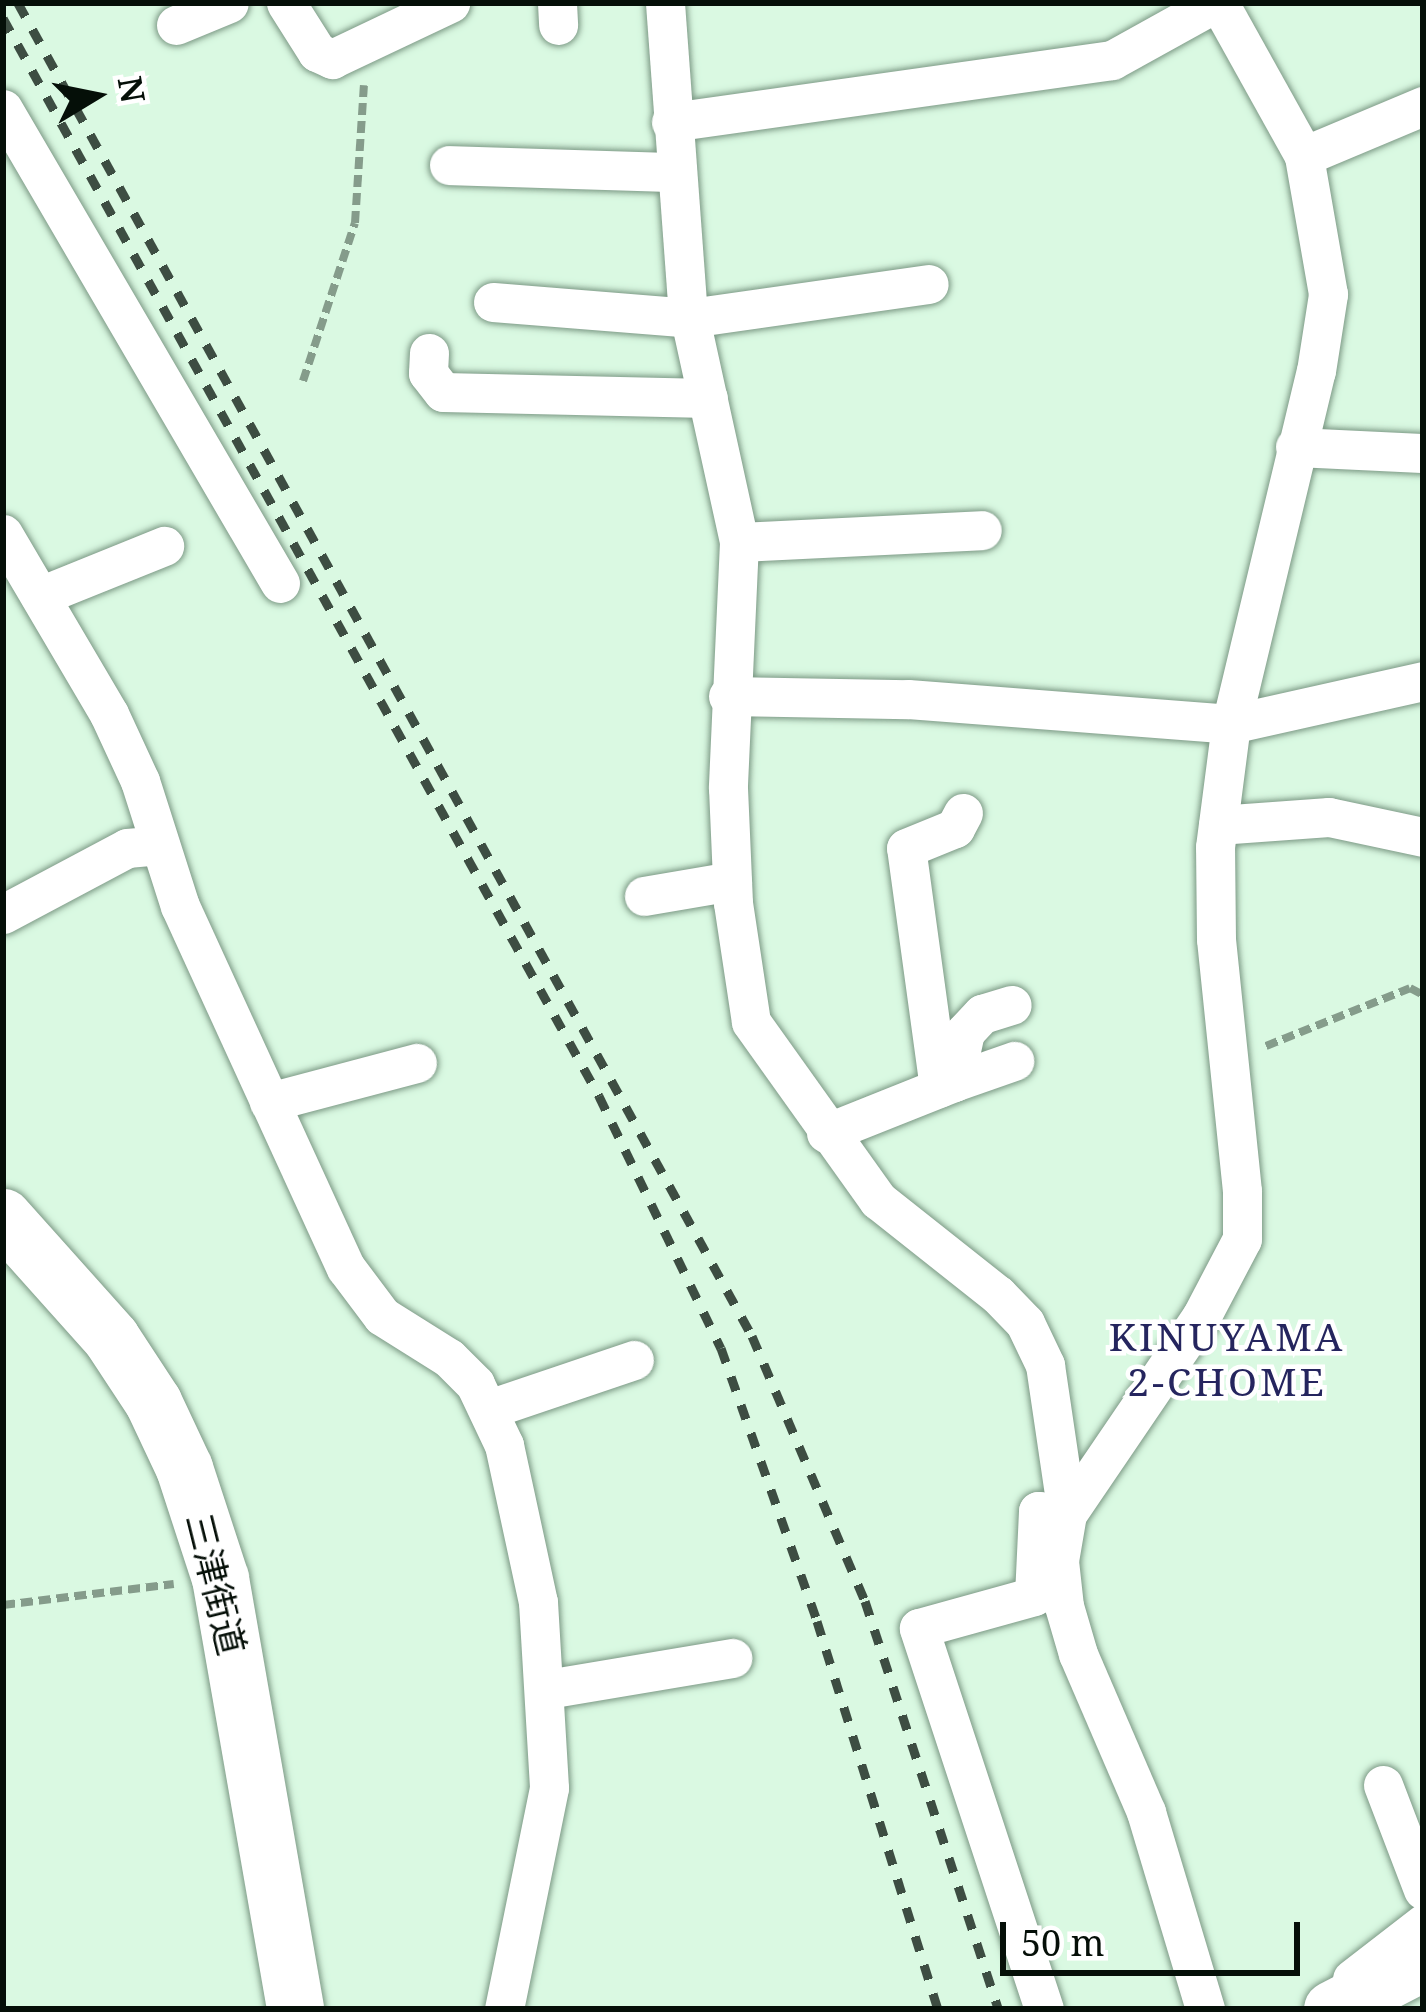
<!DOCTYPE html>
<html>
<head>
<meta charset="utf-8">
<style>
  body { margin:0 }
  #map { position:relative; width:1426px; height:2012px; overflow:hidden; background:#daf9e2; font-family:"Noto Serif","Noto Sans JP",serif }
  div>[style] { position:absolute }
  .path>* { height:8px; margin-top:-4px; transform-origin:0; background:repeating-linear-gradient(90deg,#859c8b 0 12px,transparent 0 18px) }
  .roads { filter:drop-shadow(0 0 3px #7c9985) drop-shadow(0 0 3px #7c9985) }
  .street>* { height:39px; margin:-19.5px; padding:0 19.5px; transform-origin:19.5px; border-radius:19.5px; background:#fff }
  .secondary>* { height:57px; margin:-28.5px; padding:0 28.5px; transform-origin:28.5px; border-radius:28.5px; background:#fff }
  .rail>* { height:9px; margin-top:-4.5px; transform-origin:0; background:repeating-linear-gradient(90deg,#3d4d42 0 15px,transparent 0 30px) }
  span { translate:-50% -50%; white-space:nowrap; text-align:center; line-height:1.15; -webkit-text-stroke:9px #fff; paint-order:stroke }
  .street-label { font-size:36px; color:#050f08 }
  .neighbourhood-label { font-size:39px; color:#25255e; letter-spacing:3px }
  .frame { position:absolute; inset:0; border:6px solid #050f08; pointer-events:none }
  .north { position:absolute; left:36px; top:36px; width:120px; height:120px; -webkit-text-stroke:9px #fff; paint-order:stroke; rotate:80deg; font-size:33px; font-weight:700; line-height:48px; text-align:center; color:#050f08 }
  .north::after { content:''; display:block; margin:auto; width:42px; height:54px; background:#050f08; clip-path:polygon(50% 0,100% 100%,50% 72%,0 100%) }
  .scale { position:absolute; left:1000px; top:1922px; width:300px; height:54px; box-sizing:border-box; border:6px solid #050f08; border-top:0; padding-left:15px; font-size:36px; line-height:42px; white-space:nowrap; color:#050f08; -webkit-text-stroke:9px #fff; paint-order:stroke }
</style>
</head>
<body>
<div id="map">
  <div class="path">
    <div style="left:303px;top:381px;width:166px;rotate:-71.8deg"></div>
    <div style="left:355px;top:223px;width:138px;rotate:-86.3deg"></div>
    <div style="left:1266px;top:1046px;width:155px;rotate:-21.9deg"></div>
    <div style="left:1410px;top:988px;width:15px;rotate:28deg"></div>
    <div style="left:3px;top:1605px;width:172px;rotate:-7deg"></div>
  </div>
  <div class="roads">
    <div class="street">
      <div style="left:286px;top:3px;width:58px;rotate:57.7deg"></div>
      <div style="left:317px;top:52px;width:17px;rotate:25deg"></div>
      <div style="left:332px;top:59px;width:131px;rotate:-25.4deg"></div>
      <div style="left:557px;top:3px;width:22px;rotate:87deg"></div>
      <div style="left:665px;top:3px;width:303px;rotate:85.8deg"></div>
      <div style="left:687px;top:305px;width:243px;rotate:77.6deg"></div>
      <div style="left:739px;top:542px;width:246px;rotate:92.6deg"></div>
      <div style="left:728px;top:788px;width:115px;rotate:87.5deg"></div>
      <div style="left:733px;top:903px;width:120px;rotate:81.4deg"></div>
      <div style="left:751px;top:1022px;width:219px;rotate:54.5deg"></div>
      <div style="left:878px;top:1200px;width:153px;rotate:38.4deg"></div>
      <div style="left:998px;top:1295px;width:39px;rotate:46deg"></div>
      <div style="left:1025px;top:1323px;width:47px;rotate:64.5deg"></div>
      <div style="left:1045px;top:1365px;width:151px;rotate:81.6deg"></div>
      <div style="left:1067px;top:1514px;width:48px;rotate:99.7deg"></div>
      <div style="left:1059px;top:1561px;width:45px;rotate:83.7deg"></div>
      <div style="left:1064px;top:1606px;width:50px;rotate:73.7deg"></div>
      <div style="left:1078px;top:1654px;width:172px;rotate:66.7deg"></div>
      <div style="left:1146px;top:1812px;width:206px;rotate:73.3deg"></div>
      <div style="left:1219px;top:3px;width:175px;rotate:60.9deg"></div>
      <div style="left:176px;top:25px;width:57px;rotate:-22.5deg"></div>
      <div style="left:3px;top:109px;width:549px;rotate:59.7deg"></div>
      <div style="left:671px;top:122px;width:445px;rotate:-8deg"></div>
      <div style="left:1112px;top:60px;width:118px;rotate:-29deg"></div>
      <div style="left:449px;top:165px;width:225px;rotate:1.8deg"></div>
      <div style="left:493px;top:302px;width:198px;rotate:4.6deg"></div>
      <div style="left:690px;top:318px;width:241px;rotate:-8.1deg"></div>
      <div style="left:429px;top:353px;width:20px;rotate:93deg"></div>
      <div style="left:428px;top:373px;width:24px;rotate:52deg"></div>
      <div style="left:443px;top:392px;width:265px;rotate:1.3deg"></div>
      <div style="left:1295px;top:447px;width:128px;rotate:2.7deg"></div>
      <div style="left:3px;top:534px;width:209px;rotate:59.5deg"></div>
      <div style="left:109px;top:714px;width:74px;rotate:65.2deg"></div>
      <div style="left:140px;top:781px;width:131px;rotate:72.3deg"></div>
      <div style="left:180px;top:906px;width:398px;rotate:65.4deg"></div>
      <div style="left:346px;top:1268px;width:60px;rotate:53.1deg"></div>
      <div style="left:382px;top:1316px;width:79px;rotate:32.1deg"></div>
      <div style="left:449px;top:1358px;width:37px;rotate:45deg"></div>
      <div style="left:475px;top:1384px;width:68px;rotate:64.6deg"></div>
      <div style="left:504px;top:1445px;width:161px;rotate:77.8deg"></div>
      <div style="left:538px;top:1602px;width:186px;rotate:86.6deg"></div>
      <div style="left:549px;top:1788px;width:226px;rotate:101.5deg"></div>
      <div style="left:739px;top:542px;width:243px;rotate:-2.8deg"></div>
      <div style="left:40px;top:596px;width:134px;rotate:-22deg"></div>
      <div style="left:728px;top:696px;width:180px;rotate:1deg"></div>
      <div style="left:908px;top:699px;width:324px;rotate:4.4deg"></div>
      <div style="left:1231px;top:724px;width:197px;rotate:-12.6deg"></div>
      <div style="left:1218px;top:825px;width:111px;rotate:-4.1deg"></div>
      <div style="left:1329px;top:817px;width:96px;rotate:12deg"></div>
      <div style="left:644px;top:896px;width:89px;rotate:-9.7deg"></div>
      <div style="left:3px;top:914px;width:140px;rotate:-28deg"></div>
      <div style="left:127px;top:848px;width:33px;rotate:-5deg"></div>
      <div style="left:954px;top:1082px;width:64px;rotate:-19.3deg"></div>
      <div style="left:939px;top:1088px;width:242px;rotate:-97.8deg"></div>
      <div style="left:906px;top:848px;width:53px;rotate:-22.2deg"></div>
      <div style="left:955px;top:828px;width:17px;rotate:-62deg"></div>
      <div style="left:269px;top:1102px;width:153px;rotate:-14.8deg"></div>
      <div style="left:826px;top:1133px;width:138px;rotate:-21.7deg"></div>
      <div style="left:954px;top:1082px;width:51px;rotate:-77.6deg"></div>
      <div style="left:965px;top:1032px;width:25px;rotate:-47deg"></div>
      <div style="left:982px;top:1014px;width:31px;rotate:-17deg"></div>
      <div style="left:489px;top:1409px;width:153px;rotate:-18.7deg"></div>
      <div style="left:1067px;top:1514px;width:238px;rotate:-55.8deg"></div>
      <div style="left:1201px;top:1317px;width:88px;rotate:-62.3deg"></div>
      <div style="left:1242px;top:1239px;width:48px;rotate:-90deg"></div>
      <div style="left:1242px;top:1191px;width:253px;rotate:-95.9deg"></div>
      <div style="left:1216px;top:939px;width:92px;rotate:-90.6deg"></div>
      <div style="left:1215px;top:847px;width:124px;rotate:-82.6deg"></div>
      <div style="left:1231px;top:724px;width:363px;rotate:-76.5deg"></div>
      <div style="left:1316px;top:371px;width:78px;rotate:-81.1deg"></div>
      <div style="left:1328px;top:294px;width:140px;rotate:-99.9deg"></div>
      <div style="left:1304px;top:156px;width:129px;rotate:-22.8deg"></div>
      <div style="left:547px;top:1689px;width:188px;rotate:-9.5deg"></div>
      <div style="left:1383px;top:1785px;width:112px;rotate:69.1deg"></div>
      <div style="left:1352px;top:1979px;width:90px;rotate:-37.8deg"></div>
      <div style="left:1044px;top:2009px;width:401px;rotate:-108.2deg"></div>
      <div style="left:919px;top:1628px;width:119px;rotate:-15.5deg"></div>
      <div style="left:1034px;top:1596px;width:85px;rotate:-87.3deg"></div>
      <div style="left:1038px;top:1511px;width:29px;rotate:6deg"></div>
    </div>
    <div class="secondary">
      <div style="left:3px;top:1217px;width:162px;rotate:48.2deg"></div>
      <div style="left:111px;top:1338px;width:77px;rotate:56.7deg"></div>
      <div style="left:153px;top:1402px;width:73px;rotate:64.8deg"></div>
      <div style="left:184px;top:1468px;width:116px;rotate:71.9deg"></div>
      <div style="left:220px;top:1578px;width:437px;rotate:80.1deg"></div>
      <div style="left:1332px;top:2009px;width:102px;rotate:-27.3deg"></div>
    </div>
  </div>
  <div class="rail">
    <div style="left:18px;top:3px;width:1522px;rotate:61.16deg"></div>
    <div style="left:752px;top:1336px;width:288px;rotate:66.9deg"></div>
    <div style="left:865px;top:1601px;width:429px;rotate:71.9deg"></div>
    <div style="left:3px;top:18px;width:1232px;rotate:61.06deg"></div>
    <div style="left:599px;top:1096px;width:280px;rotate:64.2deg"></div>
    <div style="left:721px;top:1348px;width:289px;rotate:70.6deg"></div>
    <div style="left:817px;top:1621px;width:406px;rotate:72.7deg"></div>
  </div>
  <div class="street-label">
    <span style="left:216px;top:1584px;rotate:76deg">三津街道</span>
  </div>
  <div class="neighbourhood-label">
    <span style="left:1227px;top:1359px">KINUYAMA<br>2-CHOME</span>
  </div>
  <div class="frame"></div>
  <div class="north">N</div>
  <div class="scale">50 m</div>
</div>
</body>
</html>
